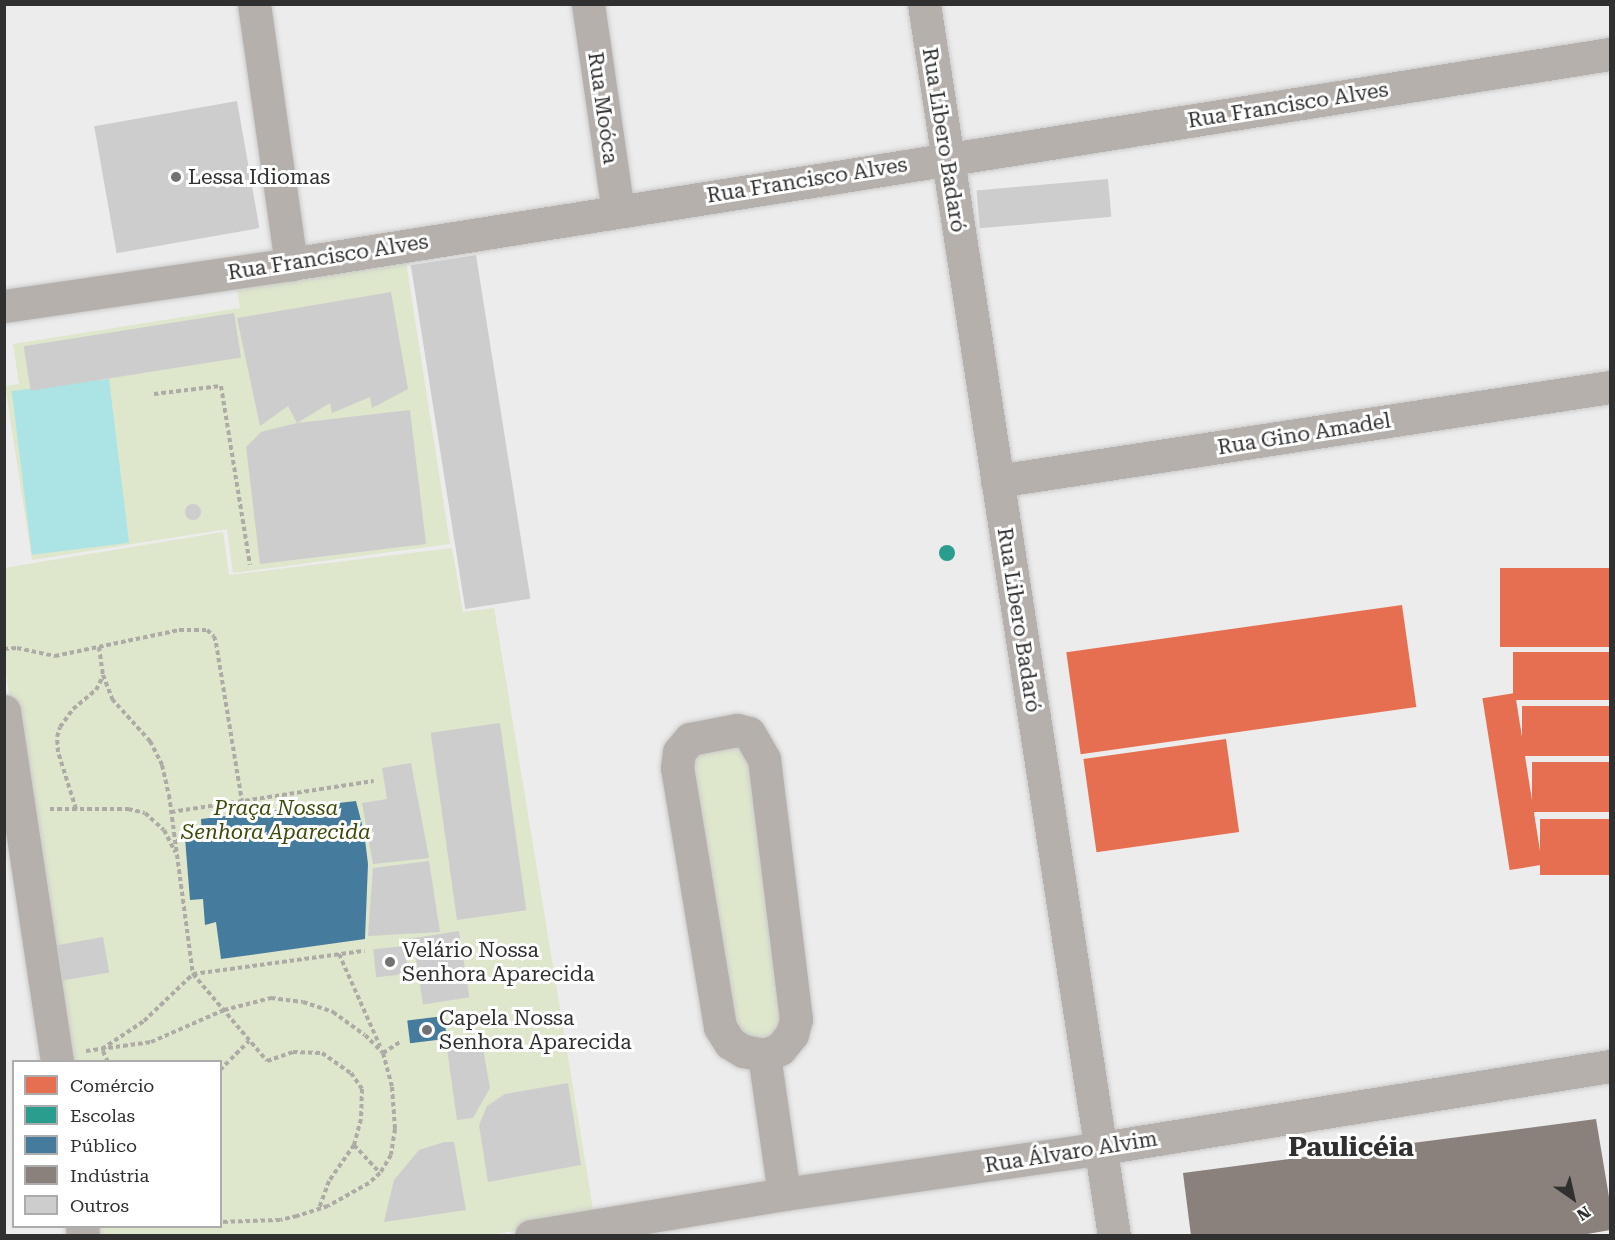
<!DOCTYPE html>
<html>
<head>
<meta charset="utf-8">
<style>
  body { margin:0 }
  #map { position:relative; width:1615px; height:1240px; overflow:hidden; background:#ececec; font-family:"Roboto Serif",serif }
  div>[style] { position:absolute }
  .green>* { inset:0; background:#dee6cc; transform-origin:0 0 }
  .water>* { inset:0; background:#ace4e6; transform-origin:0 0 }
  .shops>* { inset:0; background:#e76f51; transform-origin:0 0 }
  .schools>* { inset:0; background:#2a9d8f }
  .round { border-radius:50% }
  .public>* { inset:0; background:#457b9d; transform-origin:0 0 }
  .industry>* { inset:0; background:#8a817c }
  .building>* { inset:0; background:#cdcdce; transform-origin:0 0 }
  .path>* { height:4px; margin-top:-2px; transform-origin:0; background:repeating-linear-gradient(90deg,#aeaba7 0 4.5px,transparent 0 7.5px) }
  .roads { filter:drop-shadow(0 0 2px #cacaca) drop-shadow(0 0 2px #cacaca) }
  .minor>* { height:33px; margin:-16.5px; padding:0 16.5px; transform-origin:16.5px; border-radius:16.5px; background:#b5b0ab }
  .dots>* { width:16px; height:16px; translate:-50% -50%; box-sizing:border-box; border:3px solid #fff; border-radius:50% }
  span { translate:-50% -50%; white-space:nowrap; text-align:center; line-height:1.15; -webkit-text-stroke:6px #fff; paint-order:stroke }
  .street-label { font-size:21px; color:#303031 }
  .poi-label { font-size:21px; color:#303031 }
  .left { translate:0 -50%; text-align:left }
  .park-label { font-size:21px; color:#3d4b0a; font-style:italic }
  .district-label { font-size:27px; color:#303031; font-weight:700 }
  .frame { position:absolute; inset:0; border:6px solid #303031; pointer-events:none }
  .legend { position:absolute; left:12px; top:1060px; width:210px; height:168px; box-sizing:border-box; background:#fff; border:2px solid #acacad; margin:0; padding:8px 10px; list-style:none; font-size:18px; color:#303031 }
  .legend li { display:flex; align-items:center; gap:12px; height:30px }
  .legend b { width:30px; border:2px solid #acacad }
  .north { position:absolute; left:1543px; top:1168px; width:60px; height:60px; -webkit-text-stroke:4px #fff; paint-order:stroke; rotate:146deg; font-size:16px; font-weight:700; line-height:24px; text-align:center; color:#303031 }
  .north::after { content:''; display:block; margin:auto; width:21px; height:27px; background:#303031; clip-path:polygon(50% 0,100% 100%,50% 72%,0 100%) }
</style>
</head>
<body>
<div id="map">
  <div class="green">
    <div style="clip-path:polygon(404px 249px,450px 544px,233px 573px,227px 529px,32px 560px,5px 386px,19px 384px,13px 344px,240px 308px,235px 276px)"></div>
    <div style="clip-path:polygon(223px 532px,229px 575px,452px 548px,463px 612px,494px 608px,594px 1215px,487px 1236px,90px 1235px,89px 1227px,220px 1226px,220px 1062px,61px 1061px,5px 666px,4px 568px)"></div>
    <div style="left:745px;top:739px;width:300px;height:58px;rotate:81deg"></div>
  </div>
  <div class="water">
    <div style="left:109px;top:379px;width:165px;height:98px;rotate:83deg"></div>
  </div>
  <div class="shops">
    <div style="left:1610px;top:568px;width:79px;height:110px;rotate:90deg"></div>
    <div style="left:1402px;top:605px;width:103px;height:339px;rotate:82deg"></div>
    <div style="left:1610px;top:652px;width:48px;height:97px;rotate:90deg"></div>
    <div style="left:1515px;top:693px;width:174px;height:33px;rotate:81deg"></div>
    <div style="left:1610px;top:706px;width:50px;height:88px;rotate:90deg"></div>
    <div style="left:1226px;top:739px;width:94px;height:144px;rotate:82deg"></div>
    <div style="left:1610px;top:762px;width:50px;height:78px;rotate:90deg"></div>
    <div style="left:1610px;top:819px;width:56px;height:70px;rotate:90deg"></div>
  </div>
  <div class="schools">
    <div class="round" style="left:939px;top:545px;width:16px;height:16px"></div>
  </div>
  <div class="public">
    <div style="clip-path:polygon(356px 801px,364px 832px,368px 864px,365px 939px,221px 959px,216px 922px,205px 925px,203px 899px,190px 900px,185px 838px,202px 836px,201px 819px)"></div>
    <div style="left:444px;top:1016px;width:23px;height:37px;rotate:83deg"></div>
  </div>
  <div class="industry">
    <div style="clip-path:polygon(1596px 1119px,1610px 1203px,1610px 1230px,1576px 1236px,1191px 1236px,1183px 1173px)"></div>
  </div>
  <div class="building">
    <div style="left:237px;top:101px;width:129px;height:145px;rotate:80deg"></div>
    <div style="left:1108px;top:179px;width:38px;height:132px;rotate:85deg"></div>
    <div style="left:476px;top:255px;width:348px;height:66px;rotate:81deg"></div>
    <div style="clip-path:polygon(391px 292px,408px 389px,372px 408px,370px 397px,332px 413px,330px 403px,297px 423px,288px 406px,260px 426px,237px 318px)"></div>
    <div style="left:234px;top:313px;width:45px;height:213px;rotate:81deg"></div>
    <div style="clip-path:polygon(410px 410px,426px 544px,260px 564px,246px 447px,261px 432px,297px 423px)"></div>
    <div class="round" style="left:185px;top:504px;width:16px;height:16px"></div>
    <div style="left:500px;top:723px;width:189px;height:70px;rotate:82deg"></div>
    <div style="clip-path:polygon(411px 763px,429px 858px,373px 864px,362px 803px,387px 799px,382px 768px)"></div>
    <div style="clip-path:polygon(429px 861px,440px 932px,368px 936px,373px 868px)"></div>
    <div style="left:459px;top:931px;width:67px;height:47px;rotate:81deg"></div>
    <div style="left:103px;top:937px;width:36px;height:47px;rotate:80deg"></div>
    <div style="left:405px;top:946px;width:28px;height:32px;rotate:84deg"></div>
    <div style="clip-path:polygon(482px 1043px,490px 1088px,473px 1118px,457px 1120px,447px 1049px)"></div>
    <div style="clip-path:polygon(568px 1083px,581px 1165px,488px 1182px,479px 1125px,487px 1106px,505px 1094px)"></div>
    <div style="clip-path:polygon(444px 1142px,454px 1142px,466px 1210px,384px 1222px,394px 1180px,419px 1150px)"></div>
  </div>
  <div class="path">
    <div style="left:154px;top:394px;width:67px;rotate:-6.8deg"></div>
    <div style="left:221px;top:386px;width:181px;rotate:80.8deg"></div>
    <div style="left:99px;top:647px;width:28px;rotate:82deg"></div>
    <div style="left:103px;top:675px;width:26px;rotate:69deg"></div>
    <div style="left:112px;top:699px;width:57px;rotate:47.9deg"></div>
    <div style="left:150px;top:741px;width:27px;rotate:63deg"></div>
    <div style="left:162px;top:765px;width:31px;rotate:77deg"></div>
    <div style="left:169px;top:795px;width:181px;rotate:82.4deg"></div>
    <div style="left:193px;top:974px;width:114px;rotate:49.6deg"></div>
    <div style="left:267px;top:1061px;width:28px;rotate:-19deg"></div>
    <div style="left:293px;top:1052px;width:29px;rotate:2deg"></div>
    <div style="left:322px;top:1053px;width:35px;rotate:35deg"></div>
    <div style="left:351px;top:1073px;width:19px;rotate:55deg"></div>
    <div style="left:362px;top:1089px;width:30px;rotate:92deg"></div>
    <div style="left:361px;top:1119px;width:27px;rotate:105deg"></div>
    <div style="left:354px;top:1145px;width:44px;rotate:124.8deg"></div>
    <div style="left:329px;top:1181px;width:30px;rotate:110deg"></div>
    <div style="left:4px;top:649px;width:13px;rotate:-4deg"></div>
    <div style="left:17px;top:648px;width:39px;rotate:12deg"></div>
    <div style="left:55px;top:656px;width:127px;rotate:-11.8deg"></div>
    <div style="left:179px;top:630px;width:28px"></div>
    <div style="left:207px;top:630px;width:9px;rotate:41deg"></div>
    <div style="left:214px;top:636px;width:7px;rotate:74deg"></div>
    <div style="left:216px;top:643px;width:160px;rotate:80.7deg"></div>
    <div style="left:50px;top:809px;width:78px"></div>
    <div style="left:128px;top:809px;width:17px;rotate:13deg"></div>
    <div style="left:145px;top:813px;width:25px;rotate:42deg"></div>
    <div style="left:164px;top:830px;width:25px;rotate:63deg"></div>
    <div style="left:76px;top:809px;width:60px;rotate:-107.5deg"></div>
    <div style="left:58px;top:752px;width:15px;rotate:-94deg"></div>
    <div style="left:57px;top:737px;width:10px;rotate:-73deg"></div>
    <div style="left:60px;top:727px;width:22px;rotate:-54deg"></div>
    <div style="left:73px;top:709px;width:30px;rotate:-40deg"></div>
    <div style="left:96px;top:690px;width:16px;rotate:-63deg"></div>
    <div style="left:171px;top:812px;width:205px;rotate:-8.7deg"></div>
    <div style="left:339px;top:954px;width:101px;rotate:66deg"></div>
    <div style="left:86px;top:1051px;width:66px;rotate:-7.9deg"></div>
    <div style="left:151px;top:1042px;width:80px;rotate:-23.7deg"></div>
    <div style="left:224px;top:1010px;width:49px;rotate:-14.3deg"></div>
    <div style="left:271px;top:998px;width:32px;rotate:7deg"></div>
    <div style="left:303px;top:1002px;width:32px;rotate:18deg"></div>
    <div style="left:333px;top:1012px;width:39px;rotate:36deg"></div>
    <div style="left:365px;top:1035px;width:25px;rotate:45deg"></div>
    <div style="left:383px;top:1053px;width:35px;rotate:75deg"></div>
    <div style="left:392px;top:1087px;width:42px;rotate:85.9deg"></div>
    <div style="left:395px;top:1129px;width:26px;rotate:99deg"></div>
    <div style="left:391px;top:1155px;width:21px;rotate:121deg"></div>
    <div style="left:380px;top:1173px;width:15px;rotate:138deg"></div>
    <div style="left:369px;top:1183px;width:47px;rotate:150.7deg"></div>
    <div style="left:328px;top:1206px;width:33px;rotate:162deg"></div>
    <div style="left:297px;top:1216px;width:17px;rotate:167deg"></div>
    <div style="left:280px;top:1220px;width:60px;rotate:178.1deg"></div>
    <div style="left:383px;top:1053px;width:20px;rotate:-33deg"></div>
    <div style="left:108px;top:1062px;width:14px;rotate:-115deg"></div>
    <div style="left:102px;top:1049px;width:50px;rotate:-33.7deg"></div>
    <div style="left:144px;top:1021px;width:68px;rotate:-43.8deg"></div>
    <div style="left:193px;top:974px;width:173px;rotate:-7.7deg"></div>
    <div style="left:220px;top:1070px;width:41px;rotate:-45deg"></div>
    <div style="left:354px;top:1145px;width:38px;rotate:47deg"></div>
  </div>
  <div class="roads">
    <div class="minor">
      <div style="left:254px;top:4px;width:263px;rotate:81.9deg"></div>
      <div style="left:588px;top:4px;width:209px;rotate:81.8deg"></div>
      <div style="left:924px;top:4px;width:1247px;rotate:81.23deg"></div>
      <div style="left:4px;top:306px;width:290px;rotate:-8.3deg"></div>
      <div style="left:291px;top:264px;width:1336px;rotate:-9.05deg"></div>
      <div style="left:997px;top:481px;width:620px;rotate:-8.72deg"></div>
      <div style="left:4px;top:711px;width:355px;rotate:81.4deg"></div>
      <div style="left:737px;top:730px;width:12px;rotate:14deg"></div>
      <div style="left:749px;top:733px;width:30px;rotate:60deg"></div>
      <div style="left:764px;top:759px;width:262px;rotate:83deg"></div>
      <div style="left:796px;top:1019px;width:16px;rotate:105deg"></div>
      <div style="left:792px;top:1034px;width:19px;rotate:129deg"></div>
      <div style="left:780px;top:1049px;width:17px;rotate:159deg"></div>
      <div style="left:764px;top:1055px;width:21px;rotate:-169deg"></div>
      <div style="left:743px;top:1051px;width:15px;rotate:-148deg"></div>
      <div style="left:730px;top:1043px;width:19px;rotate:-122deg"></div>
      <div style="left:720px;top:1027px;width:263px;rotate:-99.4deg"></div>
      <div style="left:677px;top:768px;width:16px;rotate:-83deg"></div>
      <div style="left:679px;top:752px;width:17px;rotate:-50deg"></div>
      <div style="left:690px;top:739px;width:48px;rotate:-10.8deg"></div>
      <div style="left:764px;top:1055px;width:140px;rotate:81.8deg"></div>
      <div style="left:82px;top:1226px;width:10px;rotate:84deg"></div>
      <div style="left:531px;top:1236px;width:256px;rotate:-9.4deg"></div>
      <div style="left:784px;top:1194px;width:321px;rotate:-8.2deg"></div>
      <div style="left:1102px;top:1148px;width:515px;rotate:-9.17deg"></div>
    </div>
  </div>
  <div class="dots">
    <div style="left:176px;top:177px;background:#727272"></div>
    <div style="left:390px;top:962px;background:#727272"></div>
    <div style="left:427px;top:1030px;background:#727272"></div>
  </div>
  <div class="street-label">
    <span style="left:1288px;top:105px;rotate:-9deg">Rua Francisco Alves</span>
    <span style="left:603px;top:108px;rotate:82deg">Rua Moóca</span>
    <span style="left:944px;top:140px;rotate:81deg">Rua Libero Badaró</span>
    <span style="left:807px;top:180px;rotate:-9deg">Rua Francisco Alves</span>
    <span style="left:328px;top:257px;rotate:-9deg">Rua Francisco Alves</span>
    <span style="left:1304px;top:434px;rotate:-9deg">Rua Gino Amadel</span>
    <span style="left:1019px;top:620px;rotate:81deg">Rua Libero Badaró</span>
    <span style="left:1071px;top:1152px;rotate:-9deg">Rua Álvaro Alvim</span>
  </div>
  <div class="poi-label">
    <span class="left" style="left:188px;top:177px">Lessa Idiomas</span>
    <span class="left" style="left:402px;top:962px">Velário Nossa<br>Senhora Aparecida</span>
    <span class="left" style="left:439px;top:1030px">Capela Nossa<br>Senhora Aparecida</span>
  </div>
  <div class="park-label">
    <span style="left:276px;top:820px">Praça Nossa<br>Senhora Aparecida</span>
  </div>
  <div class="district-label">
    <span style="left:1351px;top:1148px">Paulicéia</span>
  </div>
  <div class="frame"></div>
  <ul class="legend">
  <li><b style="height:16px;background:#e76f51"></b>Comércio</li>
  <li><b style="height:16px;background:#2a9d8f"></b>Escolas</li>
  <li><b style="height:16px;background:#457b9d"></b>Público</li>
  <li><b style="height:16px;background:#8a817c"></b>Indústria</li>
  <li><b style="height:16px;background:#cdcdce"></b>Outros</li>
  </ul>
  <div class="north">N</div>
</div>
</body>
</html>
